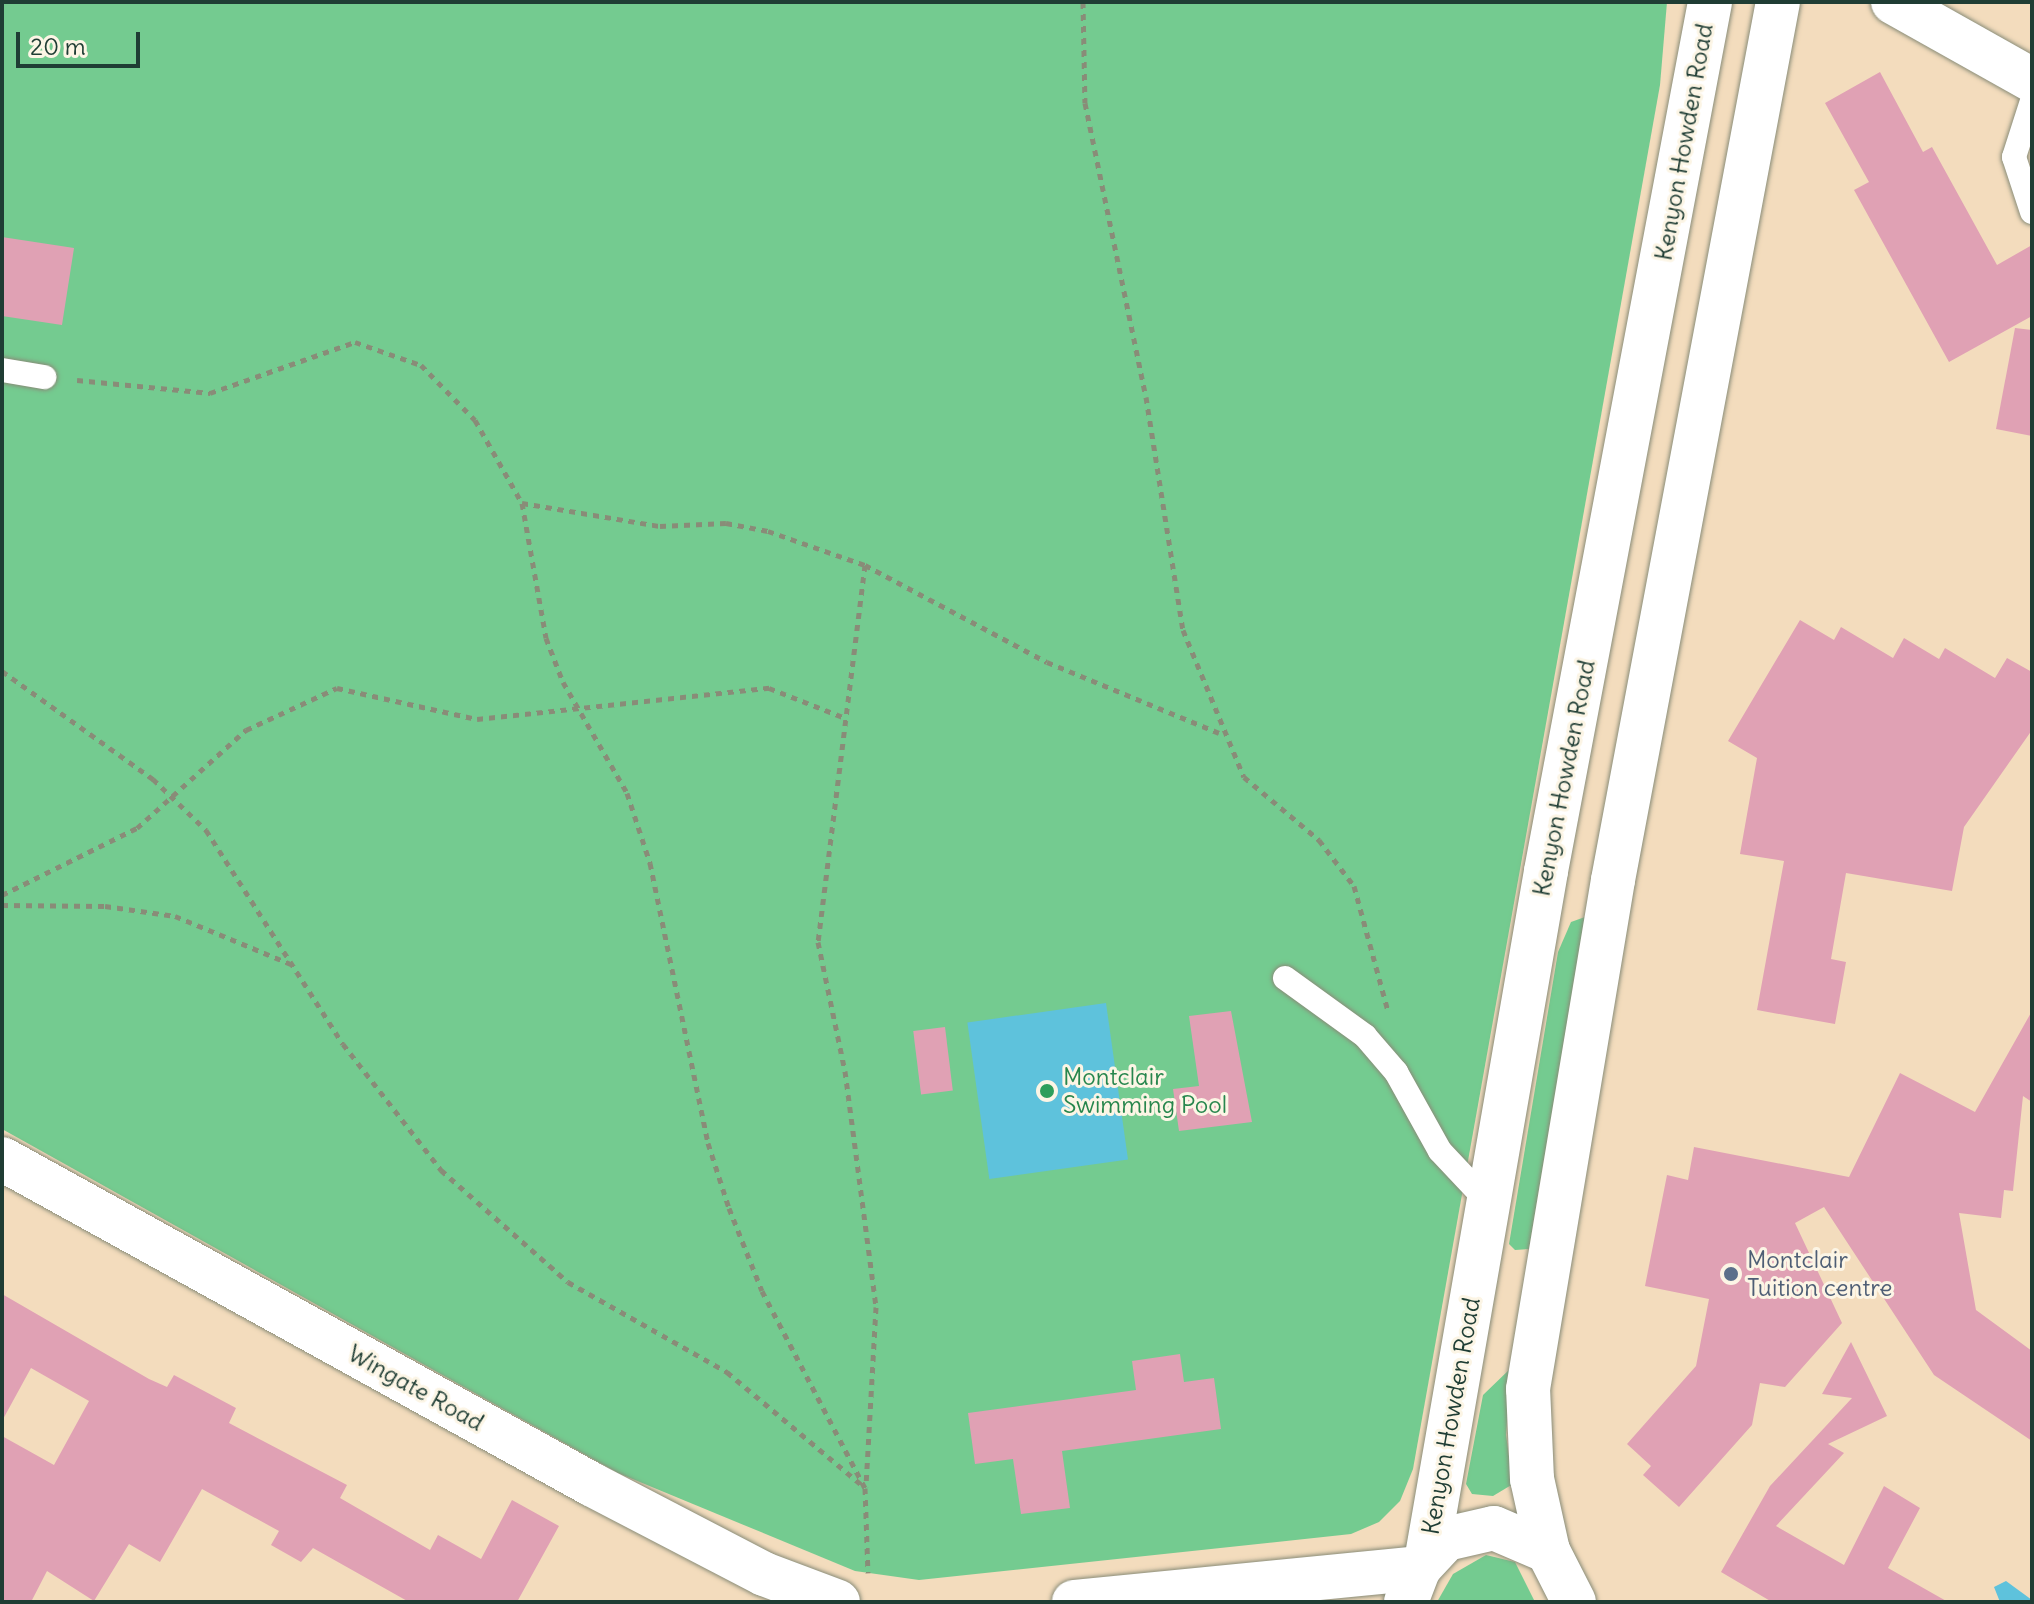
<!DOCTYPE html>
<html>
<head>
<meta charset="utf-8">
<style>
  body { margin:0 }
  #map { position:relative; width:2034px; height:1604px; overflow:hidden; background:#f3dcbd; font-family:Delius,sans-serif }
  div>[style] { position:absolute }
  .green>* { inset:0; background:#74cb90 }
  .water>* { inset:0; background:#5ec2dc; transform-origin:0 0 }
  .building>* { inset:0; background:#e0a1b4; transform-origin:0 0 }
  .path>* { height:5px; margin-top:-2.5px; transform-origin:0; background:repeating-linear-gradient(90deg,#898c78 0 6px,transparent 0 12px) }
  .roads { filter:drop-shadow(0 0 2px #898c78) drop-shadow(0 0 2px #898c78) }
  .service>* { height:24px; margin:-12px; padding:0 12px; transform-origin:12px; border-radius:12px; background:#fff }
  .minor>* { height:44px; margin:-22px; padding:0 22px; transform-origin:22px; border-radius:22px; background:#fff }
  .tertiary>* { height:44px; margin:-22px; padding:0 22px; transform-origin:22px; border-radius:22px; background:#fff }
  .dots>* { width:22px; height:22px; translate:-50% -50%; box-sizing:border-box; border:4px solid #fcf5e5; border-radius:50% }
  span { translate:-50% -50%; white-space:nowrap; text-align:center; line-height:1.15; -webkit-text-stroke:6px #fcf5e5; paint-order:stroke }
  .street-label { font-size:24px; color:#1f3d34 }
  .leisure-label { font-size:24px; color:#27864d }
  .left { translate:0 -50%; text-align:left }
  .service-label { font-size:24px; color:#4e5e75 }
  .frame { position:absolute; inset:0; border:4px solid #1f3d34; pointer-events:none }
  .scale { position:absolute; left:16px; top:32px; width:124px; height:36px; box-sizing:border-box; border:4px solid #1f3d34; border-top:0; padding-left:10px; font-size:24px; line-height:28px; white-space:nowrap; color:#1f3d34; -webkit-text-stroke:6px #fcf5e5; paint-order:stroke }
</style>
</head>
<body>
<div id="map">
  <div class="green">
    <div style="clip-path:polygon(2px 2px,1667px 2px,1660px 85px,1413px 1469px,1400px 1501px,1379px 1522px,1351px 1534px,919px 1580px,855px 1571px,618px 1473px,2px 1129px)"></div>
    <div style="clip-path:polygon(1585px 917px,1529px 1249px,1515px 1250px,1509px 1244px,1558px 952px,1571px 922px)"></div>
    <div style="clip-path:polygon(1511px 1368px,1506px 1435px,1513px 1484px,1493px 1496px,1472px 1494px,1466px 1484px,1483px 1395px)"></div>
    <div style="clip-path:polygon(1486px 1555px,1515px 1562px,1535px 1602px,1437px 1602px,1453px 1574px)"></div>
  </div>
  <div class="water">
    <div style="left:1106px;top:1003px;width:158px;height:140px;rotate:82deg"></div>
    <div style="clip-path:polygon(2006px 1581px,2032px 1600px,2032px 1602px,2000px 1602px,1994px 1587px)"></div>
  </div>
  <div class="building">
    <div style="clip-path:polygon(1880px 72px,1923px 152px,1932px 147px,1997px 265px,2032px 245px,2032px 316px,1949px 362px,1854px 190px,1869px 182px,1825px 103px)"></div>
    <div style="clip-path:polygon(2px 237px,74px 248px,62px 325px,2px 316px)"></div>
    <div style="clip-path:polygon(2015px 328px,2032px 330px,2032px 436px,1996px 429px)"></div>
    <div style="clip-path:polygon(1800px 620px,1834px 640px,1841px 627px,1893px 658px,1904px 638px,1939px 659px,1945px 648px,1995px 678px,2007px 658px,2032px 672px,2032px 730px,1964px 827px,1952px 891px,1846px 873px,1831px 959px,1846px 962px,1835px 1024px,1757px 1010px,1784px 861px,1740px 854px,1757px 758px,1728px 741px)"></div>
    <div style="clip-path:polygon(1231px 1011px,1252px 1122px,1179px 1131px,1173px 1089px,1199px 1086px,1189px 1016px)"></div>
    <div style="clip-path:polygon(2032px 1011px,2032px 1102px,2023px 1096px,2013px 1191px,2004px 1190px,2001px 1218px,1959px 1213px,1976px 1310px,2032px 1351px,2032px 1441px,1934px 1375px,1824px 1207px,1795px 1223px,1842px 1323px,1785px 1387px,1760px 1383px,1752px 1425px,1679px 1507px,1643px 1475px,1651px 1466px,1627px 1444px,1696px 1366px,1709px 1299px,1645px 1286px,1667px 1175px,1688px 1180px,1694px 1147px,1849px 1177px,1900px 1073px,1975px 1112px)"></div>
    <div style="left:945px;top:1027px;width:64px;height:32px;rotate:83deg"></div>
    <div style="clip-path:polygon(2px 1294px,149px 1379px,167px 1387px,174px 1375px,236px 1408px,229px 1423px,347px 1485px,340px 1498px,430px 1550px,438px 1535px,481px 1559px,512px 1500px,559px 1526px,517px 1602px,409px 1602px,313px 1548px,301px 1562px,271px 1545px,279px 1531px,202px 1489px,160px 1562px,129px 1544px,94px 1601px,47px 1571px,31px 1602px,2px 1602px,2px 1436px,54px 1465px,89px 1401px,31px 1368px,2px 1421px)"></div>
    <div style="clip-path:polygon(1851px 1342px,1887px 1416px,1828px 1444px,1844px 1453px,1776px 1526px,1844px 1565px,1884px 1486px,1920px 1508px,1888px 1568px,1948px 1602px,1772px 1602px,1721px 1572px,1770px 1486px,1852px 1398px,1822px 1394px)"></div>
    <div style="clip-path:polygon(1180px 1354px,1184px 1382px,1214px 1378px,1221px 1429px,1062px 1451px,1070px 1508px,1021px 1514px,1013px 1459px,975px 1464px,968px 1413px,1136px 1390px,1132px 1361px)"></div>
  </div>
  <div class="path">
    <div style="left:1083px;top:2px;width:101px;rotate:88.9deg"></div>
    <div style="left:1085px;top:103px;width:300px;rotate:78.3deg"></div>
    <div style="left:1146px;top:397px;width:236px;rotate:81deg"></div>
    <div style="left:1183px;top:630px;width:159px;rotate:67.5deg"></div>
    <div style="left:1244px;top:777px;width:98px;rotate:40deg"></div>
    <div style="left:1319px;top:840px;width:58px;rotate:52.7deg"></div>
    <div style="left:1354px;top:886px;width:130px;rotate:74.8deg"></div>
    <div style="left:77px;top:380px;width:134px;rotate:5.6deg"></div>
    <div style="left:210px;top:393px;width:154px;rotate:-19.4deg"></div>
    <div style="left:355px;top:342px;width:70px;rotate:19.2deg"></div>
    <div style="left:421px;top:365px;width:77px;rotate:45.5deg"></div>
    <div style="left:475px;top:420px;width:95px;rotate:60.5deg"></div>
    <div style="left:522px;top:503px;width:137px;rotate:79.9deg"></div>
    <div style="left:546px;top:638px;width:47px;rotate:68.9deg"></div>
    <div style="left:563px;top:682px;width:128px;rotate:60deg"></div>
    <div style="left:627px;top:793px;width:74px;rotate:71.8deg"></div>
    <div style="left:650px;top:863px;width:286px;rotate:78.3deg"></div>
    <div style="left:708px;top:1143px;width:68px;rotate:72.1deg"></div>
    <div style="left:729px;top:1208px;width:89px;rotate:68.3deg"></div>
    <div style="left:762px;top:1291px;width:222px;rotate:62.4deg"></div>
    <div style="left:522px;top:503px;width:140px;rotate:9.5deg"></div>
    <div style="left:660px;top:526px;width:66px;rotate:-2.6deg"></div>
    <div style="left:726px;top:523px;width:43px;rotate:10.8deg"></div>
    <div style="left:768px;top:531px;width:103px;rotate:19.3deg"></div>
    <div style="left:865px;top:565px;width:206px;rotate:28.1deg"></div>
    <div style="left:1047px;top:662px;width:186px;rotate:22.4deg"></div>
    <div style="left:865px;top:565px;width:380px;rotate:97.1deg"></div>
    <div style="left:818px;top:942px;width:132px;rotate:78.2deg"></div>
    <div style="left:845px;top:1071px;width:238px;rotate:82.5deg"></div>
    <div style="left:876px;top:1307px;width:180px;rotate:93.2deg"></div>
    <div style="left:2px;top:671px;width:186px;rotate:35.6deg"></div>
    <div style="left:153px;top:779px;width:74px;rotate:43.9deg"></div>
    <div style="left:206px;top:830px;width:254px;rotate:57.4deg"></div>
    <div style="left:343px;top:1044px;width:160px;rotate:52.1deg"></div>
    <div style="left:441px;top:1170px;width:169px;rotate:41.4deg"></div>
    <div style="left:568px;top:1282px;width:183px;rotate:29.5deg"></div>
    <div style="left:727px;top:1372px;width:180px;rotate:40deg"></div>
    <div style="left:865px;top:1488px;width:85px;rotate:88deg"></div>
    <div style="left:2px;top:895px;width:151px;rotate:-26.4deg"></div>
    <div style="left:137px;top:828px;width:147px;rotate:-42deg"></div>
    <div style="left:246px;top:730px;width:100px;rotate:-24.8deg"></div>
    <div style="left:337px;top:688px;width:143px;rotate:12.5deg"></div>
    <div style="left:477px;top:719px;width:294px;rotate:-6.1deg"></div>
    <div style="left:769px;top:688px;width:79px;rotate:21.4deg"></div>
    <div style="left:2px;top:905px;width:103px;rotate:0.6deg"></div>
    <div style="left:105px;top:906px;width:71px;rotate:8.1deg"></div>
    <div style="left:175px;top:916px;width:126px;rotate:22.5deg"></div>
  </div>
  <div class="roads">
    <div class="service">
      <div style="left:2032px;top:101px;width:59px;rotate:107.8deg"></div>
      <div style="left:2014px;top:157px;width:58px;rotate:71.9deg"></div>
      <div style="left:2px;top:370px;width:43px;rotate:9.5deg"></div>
      <div style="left:1285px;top:978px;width:99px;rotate:35.9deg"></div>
      <div style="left:1365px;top:1036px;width:48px;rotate:49.3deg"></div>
      <div style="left:1396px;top:1072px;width:90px;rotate:60.9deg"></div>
      <div style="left:1440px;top:1151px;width:71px;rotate:46.7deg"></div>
    </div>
    <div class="minor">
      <div style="left:1893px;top:2px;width:159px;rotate:29.3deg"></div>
      <div style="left:2px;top:1159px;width:673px;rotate:28.89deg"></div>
      <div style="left:591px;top:1484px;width:195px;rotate:27.5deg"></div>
      <div style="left:764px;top:1574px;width:79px;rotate:20.7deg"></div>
      <div style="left:1074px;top:1602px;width:347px;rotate:-5.6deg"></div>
    </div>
    <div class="tertiary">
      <div style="left:1548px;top:1551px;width:74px;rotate:-102.5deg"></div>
      <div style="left:1532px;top:1479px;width:90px;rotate:-92.5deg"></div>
      <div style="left:1528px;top:1389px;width:516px;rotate:-80.52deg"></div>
      <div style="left:1613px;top:880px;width:893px;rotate:-79.36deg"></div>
      <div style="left:1427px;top:1556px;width:695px;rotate:-80.14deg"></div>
      <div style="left:1546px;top:871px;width:884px;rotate:-79.31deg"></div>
      <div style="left:1406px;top:1602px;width:36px;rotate:-69deg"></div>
      <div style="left:1419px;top:1568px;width:40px;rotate:-47deg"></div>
      <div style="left:1446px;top:1539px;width:49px;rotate:-12.9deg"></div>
      <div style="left:1494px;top:1528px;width:59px;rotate:23.1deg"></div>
      <div style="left:1548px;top:1551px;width:57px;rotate:63deg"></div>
    </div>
  </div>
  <div class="dots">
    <div style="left:1047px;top:1091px;background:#2e9e5b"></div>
    <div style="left:1731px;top:1274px;background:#5c6f8a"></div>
  </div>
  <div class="street-label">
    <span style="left:1684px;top:142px;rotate:-80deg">Kenyon Howden Road</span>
    <span style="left:1564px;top:778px;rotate:-79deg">Kenyon Howden Road</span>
    <span style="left:416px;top:1388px;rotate:29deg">Wingate Road</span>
    <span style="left:1451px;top:1416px;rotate:-80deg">Kenyon Howden Road</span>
  </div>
  <div class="leisure-label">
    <span class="left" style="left:1063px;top:1091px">Montclair<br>Swimming Pool</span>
  </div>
  <div class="service-label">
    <span class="left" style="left:1747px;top:1274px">Montclair<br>Tuition centre</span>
  </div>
  <div class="frame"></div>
  <div class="scale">20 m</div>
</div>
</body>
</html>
